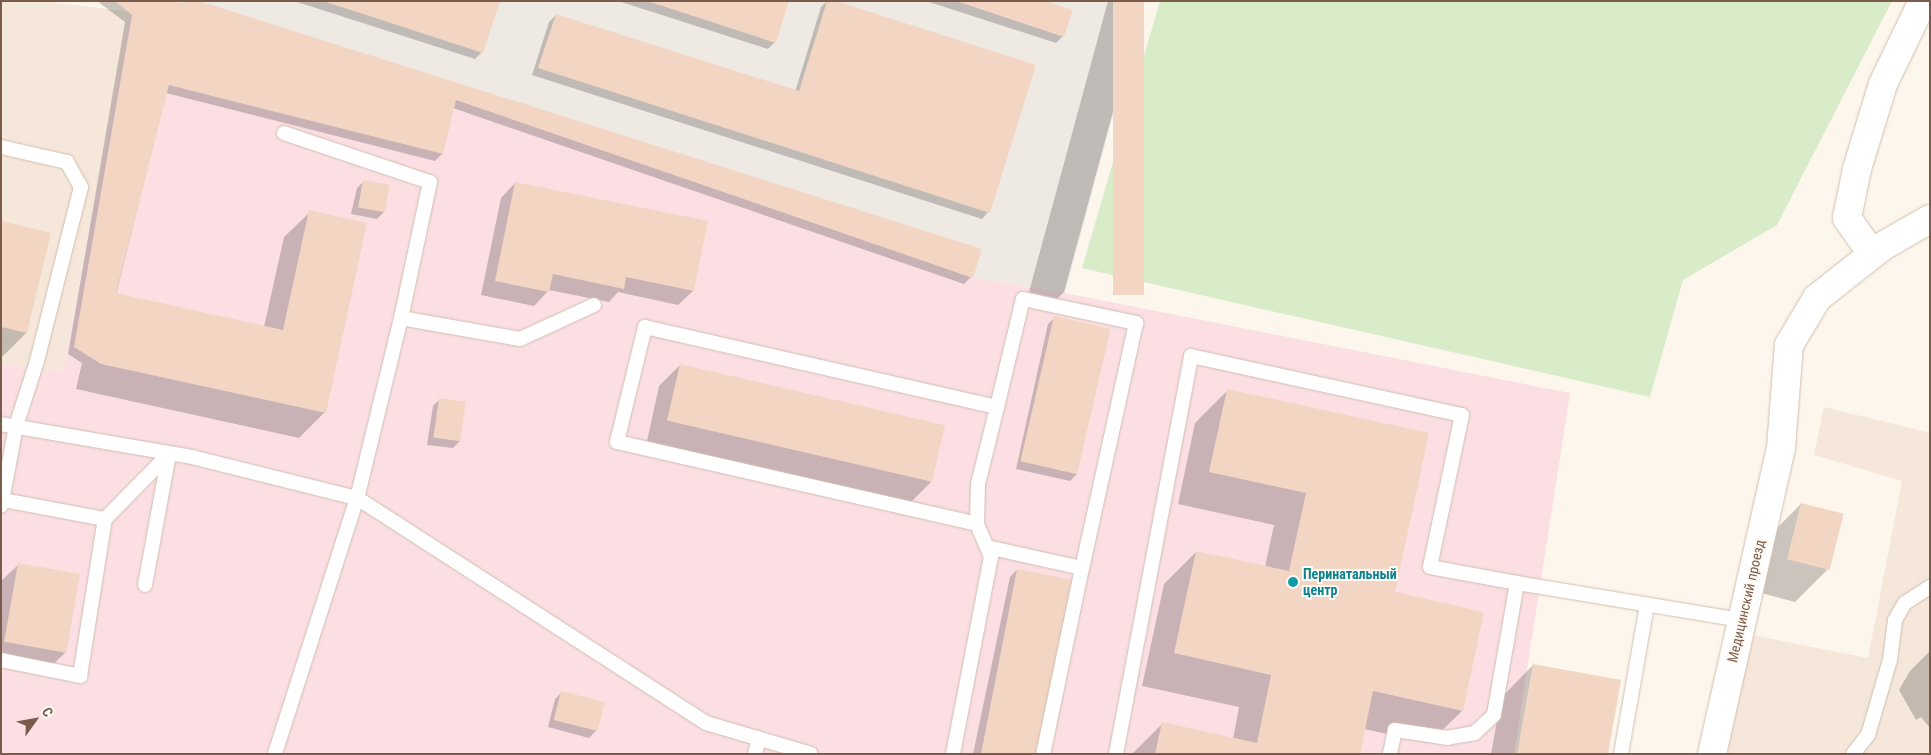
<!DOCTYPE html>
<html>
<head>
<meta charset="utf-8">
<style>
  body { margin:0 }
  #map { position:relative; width:1931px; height:755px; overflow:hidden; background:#fdf6ec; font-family:"Roboto Condensed",sans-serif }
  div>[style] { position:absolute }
  .residential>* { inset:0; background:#f5e8da }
  .industrial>* { inset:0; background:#efe9e4 }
  .medical>* { inset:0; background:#fbdfe3 }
  .green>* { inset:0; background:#d8ecc9 }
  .shadow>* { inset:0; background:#0003 }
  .building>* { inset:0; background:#f3d5c3; transform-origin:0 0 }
  .roads { filter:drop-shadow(0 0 1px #d1beb0) drop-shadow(0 0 1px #d1beb0) }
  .service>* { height:14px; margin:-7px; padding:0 7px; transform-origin:7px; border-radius:7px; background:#fff }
  .minor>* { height:28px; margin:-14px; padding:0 14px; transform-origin:14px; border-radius:14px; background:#fff }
  .dots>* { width:14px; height:14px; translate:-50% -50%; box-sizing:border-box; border:2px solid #fffaf3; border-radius:50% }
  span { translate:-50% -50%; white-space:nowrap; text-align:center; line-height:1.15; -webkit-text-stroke:4px #fffaf3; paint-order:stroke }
  .culture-label { font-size:14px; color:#0d838f; font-weight:700 }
  .left { translate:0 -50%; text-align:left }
  .street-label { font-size:14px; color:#7a5c4d }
  .frame { position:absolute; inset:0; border:2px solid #7a5c4d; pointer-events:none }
  .north { position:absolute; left:10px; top:695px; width:50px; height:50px; -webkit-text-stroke:4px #fffaf3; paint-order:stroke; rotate:58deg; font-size:14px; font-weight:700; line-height:20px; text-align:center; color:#7a5c4d }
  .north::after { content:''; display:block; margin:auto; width:18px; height:22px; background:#7a5c4d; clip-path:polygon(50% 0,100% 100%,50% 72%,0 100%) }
</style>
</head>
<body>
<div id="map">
  <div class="residential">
    <div style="clip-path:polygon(1px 1px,42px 1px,131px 12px,63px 371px,1px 364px)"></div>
    <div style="clip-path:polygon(1824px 407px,1930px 433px,1930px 754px,1723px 754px,1747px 634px,1868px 658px,1902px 481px,1814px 455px)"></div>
  </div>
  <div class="industrial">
    <div style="clip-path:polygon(129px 1px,1144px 1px,1065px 293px,973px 278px)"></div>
  </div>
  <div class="medical">
    <div style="clip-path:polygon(131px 12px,456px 100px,973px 278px,1065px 293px,1570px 393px,1514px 754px,1px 754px,1px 364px,63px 371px)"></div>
  </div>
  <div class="green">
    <div style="clip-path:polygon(1160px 1px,1892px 1px,1777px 225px,1683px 280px,1650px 397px,1082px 268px)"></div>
  </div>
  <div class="shadow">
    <div style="clip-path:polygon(97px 1px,170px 1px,181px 4px,195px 1px,971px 277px,964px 284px,453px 108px,442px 154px,435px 161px,166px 93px,116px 295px,264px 327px,284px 237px,310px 212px,325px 412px,299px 438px,76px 389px,82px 363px,68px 354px,125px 22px)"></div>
    <div style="clip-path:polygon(294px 1px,498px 1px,482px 52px,475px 59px)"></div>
    <div style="clip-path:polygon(618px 1px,788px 1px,775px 42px,768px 49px)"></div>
    <div style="clip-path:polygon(827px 1px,988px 212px,982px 219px,532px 75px,549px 22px,556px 15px,795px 92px,821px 7px)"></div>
    <div style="clip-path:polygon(926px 1px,1042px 1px,1063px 36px,1056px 43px)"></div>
    <div style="clip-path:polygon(1108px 1px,1143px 1px,1064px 292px,1057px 299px,1029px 292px)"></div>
    <div style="clip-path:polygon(364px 181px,384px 212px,377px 219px,351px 214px,357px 188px)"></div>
    <div style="clip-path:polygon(515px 183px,693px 291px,678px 305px,618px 292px,609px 302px,549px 290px,534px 306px,481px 295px,501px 198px)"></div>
    <div style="clip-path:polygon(1px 223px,49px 233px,26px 333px,1px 358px)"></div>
    <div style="clip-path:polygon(1055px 317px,1077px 474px,1070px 481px,1016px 469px,1048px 324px)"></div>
    <div style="clip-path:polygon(680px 365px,931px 482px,911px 502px,647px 441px,659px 386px)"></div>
    <div style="clip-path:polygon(1228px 390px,1393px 593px,1462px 711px,1429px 743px,1364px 729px,1359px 754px,1132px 754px,1163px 723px,1233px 739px,1239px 707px,1142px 686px,1164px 584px,1196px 552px,1265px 567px,1274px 525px,1178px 504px,1195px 423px)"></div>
    <div style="clip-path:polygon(440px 399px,460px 441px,453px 448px,427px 445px,433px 406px)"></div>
    <div style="clip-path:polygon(1801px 504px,1827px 570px,1795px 602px,1754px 591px,1769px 536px)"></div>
    <div style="clip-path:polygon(18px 565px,78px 575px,65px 653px,44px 673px,1px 666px,1px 581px)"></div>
    <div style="clip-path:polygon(1017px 570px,1035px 754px,973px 754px,1010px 577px)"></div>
    <div style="clip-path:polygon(1930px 651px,1930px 728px,1921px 717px,1916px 720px,1899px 690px,1910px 671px)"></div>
    <div style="clip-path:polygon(1533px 665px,1607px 754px,1491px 754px,1501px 698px)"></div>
    <div style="clip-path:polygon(562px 692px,603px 703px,596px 731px,589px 738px,548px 727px,555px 699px)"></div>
  </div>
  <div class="building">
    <div style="clip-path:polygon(115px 1px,175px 1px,184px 4px,185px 1px,199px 1px,982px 249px,973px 278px,456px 100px,443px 154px,169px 85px,116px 293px,283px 330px,309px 210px,367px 223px,326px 413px,101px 364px,74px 347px,132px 15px)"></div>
    <div style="clip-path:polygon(323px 1px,500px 1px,483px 53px)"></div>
    <div style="clip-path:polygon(647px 1px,789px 1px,776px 43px)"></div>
    <div style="clip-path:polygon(827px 1px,836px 1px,1036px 65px,990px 213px,538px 68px,556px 14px,799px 91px)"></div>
    <div style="clip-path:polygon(956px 1px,1046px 1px,1073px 10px,1064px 37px)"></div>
    <div style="left:1113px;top:1px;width:31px;height:294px"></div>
    <div style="left:363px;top:180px;width:27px;height:28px;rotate:10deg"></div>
    <div style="clip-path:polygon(515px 182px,708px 221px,694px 291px,626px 277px,624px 289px,553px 274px,549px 292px,495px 281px)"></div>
    <div style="clip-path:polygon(2px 221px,51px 233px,27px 333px,1px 327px)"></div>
    <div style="left:1054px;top:316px;width:58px;height:149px;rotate:13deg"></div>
    <div style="left:680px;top:364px;width:272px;height:58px;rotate:13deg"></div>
    <div style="clip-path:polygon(1227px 389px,1429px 433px,1395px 592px,1484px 612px,1463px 711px,1373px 691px,1360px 754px,1155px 754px,1162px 722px,1257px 743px,1271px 675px,1174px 653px,1196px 551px,1289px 571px,1306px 493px,1209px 472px)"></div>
    <div style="left:439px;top:398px;width:27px;height:40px;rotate:8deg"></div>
    <div style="left:1801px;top:503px;width:44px;height:58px;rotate:14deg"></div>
    <div style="left:18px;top:563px;width:63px;height:80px;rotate:10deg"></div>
    <div style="left:1017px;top:569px;width:57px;height:189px;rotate:11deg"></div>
    <div style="clip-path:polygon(1533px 664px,1621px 680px,1608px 754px,1517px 754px)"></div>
    <div style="left:561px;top:691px;width:45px;height:30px;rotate:14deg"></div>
  </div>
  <div class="roads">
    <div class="service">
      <div style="left:284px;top:133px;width:154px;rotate:18.6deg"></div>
      <div style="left:430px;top:182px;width:139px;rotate:102deg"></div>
      <div style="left:1px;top:147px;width:68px;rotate:12.8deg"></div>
      <div style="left:67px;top:162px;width:29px;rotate:61deg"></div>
      <div style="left:81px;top:187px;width:179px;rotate:104.2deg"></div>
      <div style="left:37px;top:361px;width:68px;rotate:107.9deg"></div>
      <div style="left:16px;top:426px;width:81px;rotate:100.6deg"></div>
      <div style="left:594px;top:305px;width:81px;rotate:155.3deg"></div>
      <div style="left:520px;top:339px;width:121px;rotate:-170deg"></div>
      <div style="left:401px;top:318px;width:185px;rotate:103.7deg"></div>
      <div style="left:357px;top:498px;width:415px;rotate:32.8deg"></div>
      <div style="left:706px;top:723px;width:109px;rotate:16.4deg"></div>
      <div style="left:997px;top:407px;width:111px;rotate:-76.5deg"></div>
      <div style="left:1023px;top:299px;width:116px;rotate:12deg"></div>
      <div style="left:1136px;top:323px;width:251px;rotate:102.4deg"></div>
      <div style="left:1px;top:424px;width:194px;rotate:9.8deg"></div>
      <div style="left:192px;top:457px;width:170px;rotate:14deg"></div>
      <div style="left:357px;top:498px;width:269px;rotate:107.8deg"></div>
      <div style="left:105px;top:519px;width:91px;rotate:-45.4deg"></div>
      <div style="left:987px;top:547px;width:97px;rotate:12.5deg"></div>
      <div style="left:1082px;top:568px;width:190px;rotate:101.8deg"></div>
      <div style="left:1517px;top:583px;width:227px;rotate:9.4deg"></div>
      <div style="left:145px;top:585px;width:133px;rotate:-79.6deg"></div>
      <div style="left:1px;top:660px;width:81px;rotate:11.4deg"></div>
      <div style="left:80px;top:676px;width:159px;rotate:-81deg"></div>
      <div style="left:105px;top:519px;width:104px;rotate:-169.4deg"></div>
      <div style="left:755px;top:754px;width:16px;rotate:-76deg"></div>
      <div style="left:953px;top:754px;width:201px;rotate:-79.1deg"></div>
      <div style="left:991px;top:557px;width:36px;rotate:-113deg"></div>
      <div style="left:977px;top:524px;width:40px;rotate:-88.6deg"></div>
      <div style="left:978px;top:484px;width:79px;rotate:-76.1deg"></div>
      <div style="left:997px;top:407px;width:361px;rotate:-167.2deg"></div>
      <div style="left:645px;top:327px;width:118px;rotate:103.7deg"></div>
      <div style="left:617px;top:442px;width:369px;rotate:12.8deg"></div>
      <div style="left:1116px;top:754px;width:405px;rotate:-79.3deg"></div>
      <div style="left:1191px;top:356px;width:277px;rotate:12.3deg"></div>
      <div style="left:1462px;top:415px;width:155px;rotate:101.9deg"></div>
      <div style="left:1430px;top:567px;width:88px;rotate:10.4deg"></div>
      <div style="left:1517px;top:583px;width:134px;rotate:99.9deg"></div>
      <div style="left:1494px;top:715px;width:26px;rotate:137deg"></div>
      <div style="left:1475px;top:733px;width:27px;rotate:170deg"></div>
      <div style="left:1448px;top:738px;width:54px;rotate:-171.4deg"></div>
      <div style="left:1395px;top:730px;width:25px;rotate:102deg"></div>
      <div style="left:1621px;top:754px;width:151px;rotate:-80.1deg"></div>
      <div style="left:1853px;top:754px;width:24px;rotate:-52deg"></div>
      <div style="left:1868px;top:735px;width:78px;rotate:-73.7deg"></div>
      <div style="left:1890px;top:660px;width:40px;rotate:-82.9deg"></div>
      <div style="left:1895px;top:620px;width:20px;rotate:-60deg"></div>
      <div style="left:1905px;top:603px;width:30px;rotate:-33deg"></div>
    </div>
    <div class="minor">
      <div style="left:1872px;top:254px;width:44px;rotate:-124.8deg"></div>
      <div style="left:1847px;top:218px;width:50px;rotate:-78.5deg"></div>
      <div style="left:1857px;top:169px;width:89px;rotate:-73deg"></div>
      <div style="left:1883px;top:84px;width:92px;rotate:-64.3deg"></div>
      <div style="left:1712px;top:754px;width:314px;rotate:-77.3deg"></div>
      <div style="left:1781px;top:448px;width:103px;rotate:-85.6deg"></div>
      <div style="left:1789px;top:345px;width:55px;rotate:-59.2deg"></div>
      <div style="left:1817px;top:298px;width:84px;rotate:-38.2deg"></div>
      <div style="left:1883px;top:246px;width:54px;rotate:-29.9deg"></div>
    </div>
  </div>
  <div class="dots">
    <div style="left:1293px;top:582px;background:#0f9aa8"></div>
  </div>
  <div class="culture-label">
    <span class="left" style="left:1303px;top:582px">Перинатальный<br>центр</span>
  </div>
  <div class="street-label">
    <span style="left:1746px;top:601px;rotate:-77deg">Медицинский проезд</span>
  </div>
  <div class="frame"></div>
  <div class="north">С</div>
</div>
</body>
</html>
